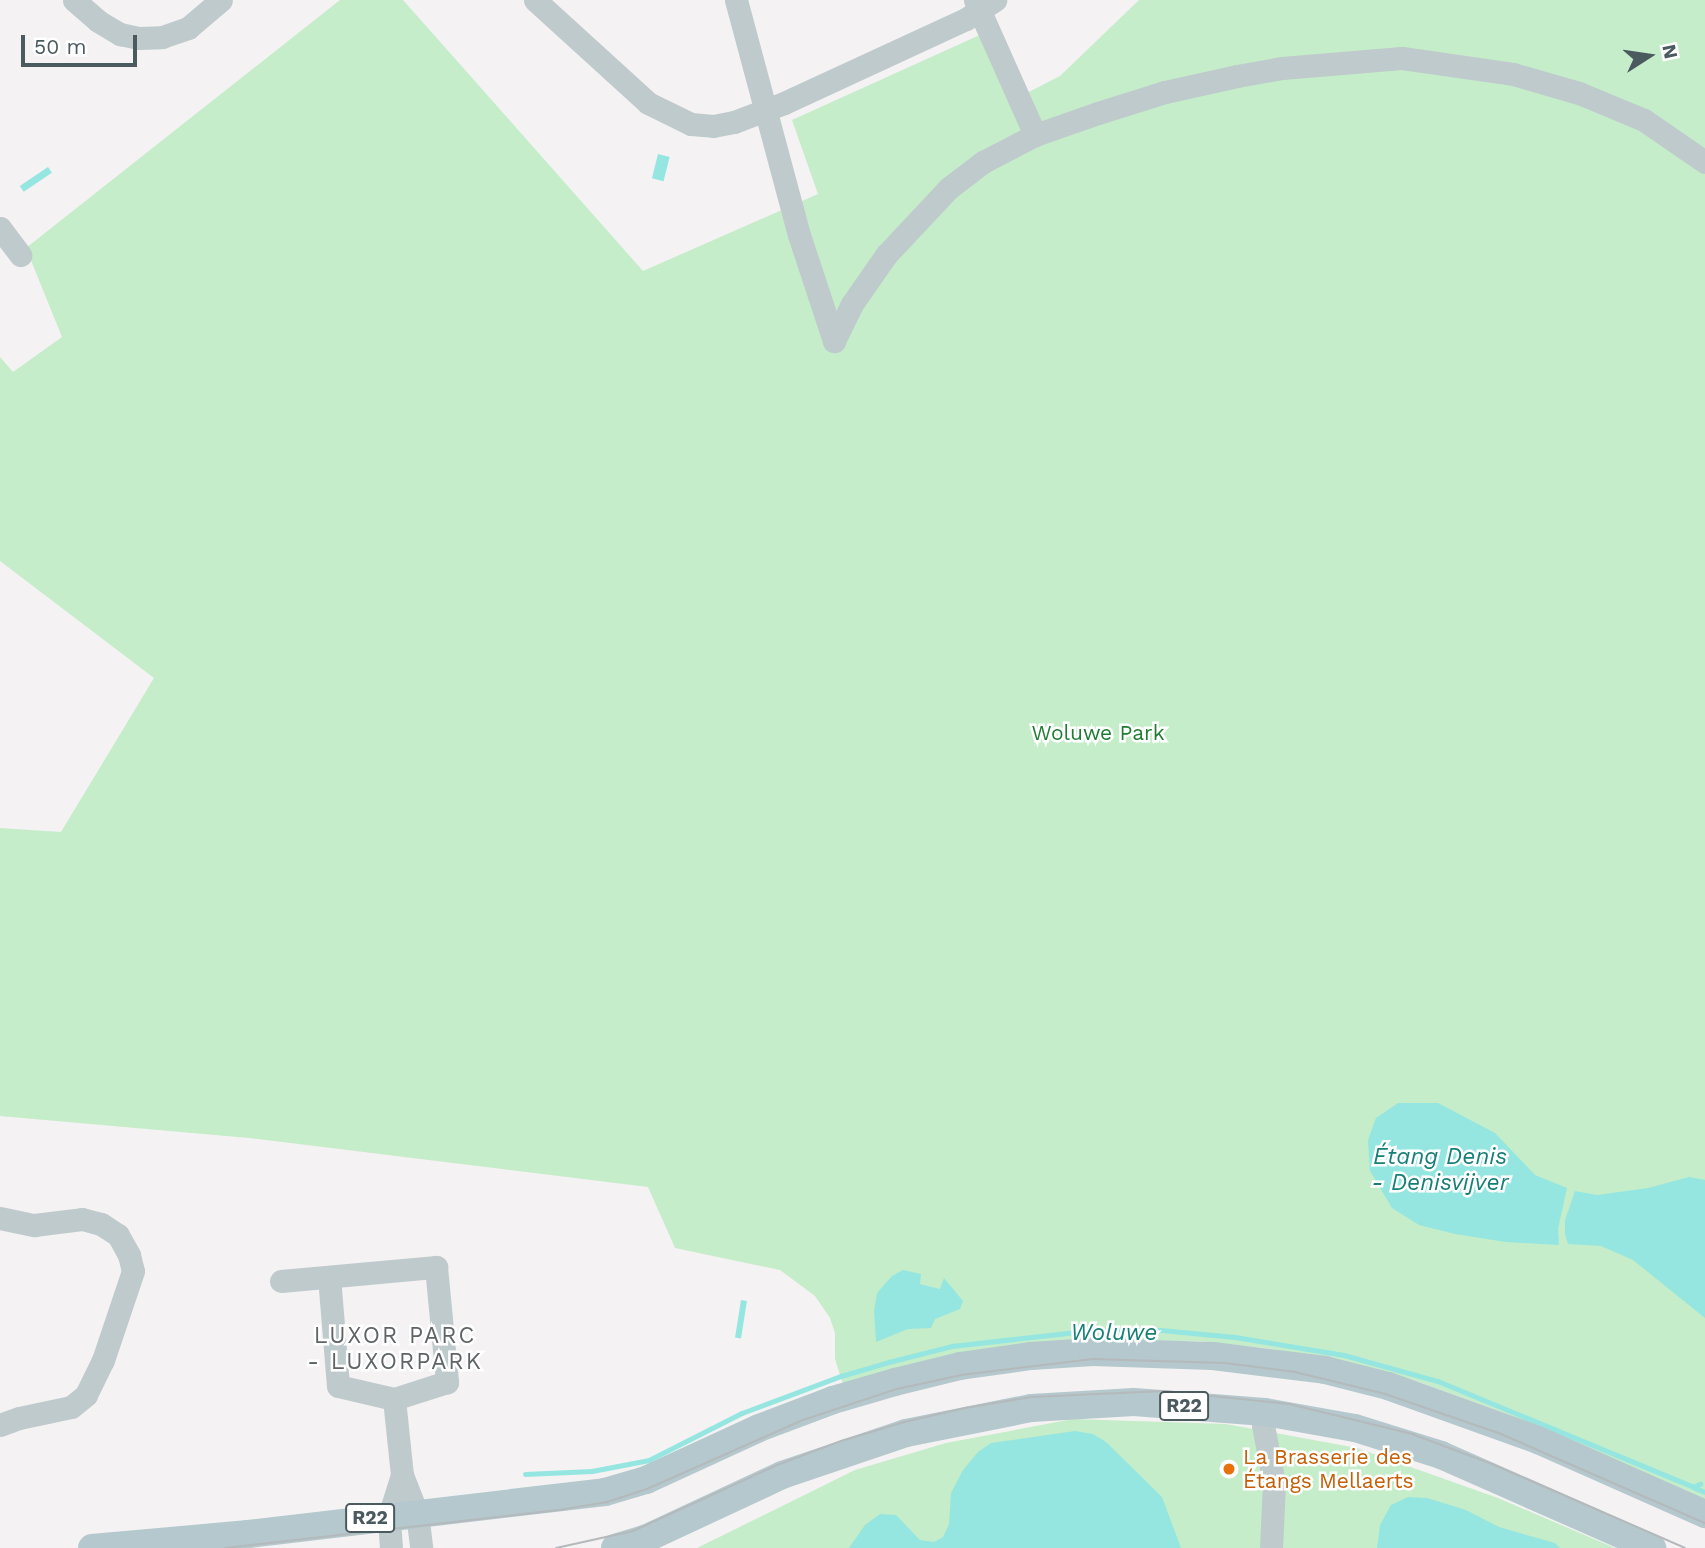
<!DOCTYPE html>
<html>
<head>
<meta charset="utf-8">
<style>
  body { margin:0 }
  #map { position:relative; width:1705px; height:1548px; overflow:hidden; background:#f4f2f2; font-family:"Work Sans",sans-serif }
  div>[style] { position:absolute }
  .green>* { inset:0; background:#c5edc9 }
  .water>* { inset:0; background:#95e6e0; transform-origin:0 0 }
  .stream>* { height:4.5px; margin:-2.25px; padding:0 2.25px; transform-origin:2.25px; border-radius:2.25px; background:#95e6e0 }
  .minor>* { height:23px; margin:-11.5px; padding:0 11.5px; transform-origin:11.5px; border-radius:11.5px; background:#bfcacd }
  .major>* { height:28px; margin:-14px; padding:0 14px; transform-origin:14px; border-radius:14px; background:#b4c8ce }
  .tram>* { height:2px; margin:-1px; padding:0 1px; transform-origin:1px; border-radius:1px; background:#b4b9bb }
  .dots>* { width:19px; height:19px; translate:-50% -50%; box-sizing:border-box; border:4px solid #fff; border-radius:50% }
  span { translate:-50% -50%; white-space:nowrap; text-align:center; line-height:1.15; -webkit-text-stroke:5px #fff; paint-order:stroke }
  .shield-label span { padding:2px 5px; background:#fff; border:2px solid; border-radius:5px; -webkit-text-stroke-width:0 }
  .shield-label { font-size:19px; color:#4b5a5e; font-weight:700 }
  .park-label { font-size:21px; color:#1f7c33 }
  .food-label { font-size:21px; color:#c56008 }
  .left { translate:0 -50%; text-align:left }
  .water-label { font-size:23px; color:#167f77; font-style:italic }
  .neighbourhood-label { font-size:23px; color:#5f6466; letter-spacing:2px }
  .north { position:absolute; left:1614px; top:21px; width:70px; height:70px; -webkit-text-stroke:5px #fff; paint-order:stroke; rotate:78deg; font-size:19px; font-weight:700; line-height:28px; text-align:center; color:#4b5a5e }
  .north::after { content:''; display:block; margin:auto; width:24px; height:32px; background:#4b5a5e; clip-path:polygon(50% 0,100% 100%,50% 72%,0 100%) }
  .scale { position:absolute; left:21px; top:35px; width:116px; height:32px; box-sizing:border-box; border:4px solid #4b5a5e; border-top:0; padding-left:9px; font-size:21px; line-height:24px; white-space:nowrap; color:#4b5a5e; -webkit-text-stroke:5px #fff; paint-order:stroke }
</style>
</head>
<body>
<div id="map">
  <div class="green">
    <div style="clip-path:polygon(340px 0,403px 0,643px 271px,818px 194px,792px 120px,982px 34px,1009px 102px,1060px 76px,1139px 0,1705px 0,1705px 1501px,1510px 1415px,1416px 1381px,1338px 1360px,1264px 1348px,1199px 1341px,1084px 1340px,843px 1384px,835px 1359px,835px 1333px,830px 1318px,815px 1296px,780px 1270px,675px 1248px,648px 1187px,249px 1138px,0 1116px,0 828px,61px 832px,154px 678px,0 561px,0 357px,13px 372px,62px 337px,26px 248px)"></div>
    <div style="clip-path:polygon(1073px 1419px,1226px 1424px,1357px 1448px,1498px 1498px,1615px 1548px,697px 1548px,855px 1470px,946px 1443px)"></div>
  </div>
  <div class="water">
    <div style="left:658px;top:154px;width:12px;height:25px;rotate:14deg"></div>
    <div style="left:48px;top:167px;width:7px;height:34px;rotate:56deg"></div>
    <div style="clip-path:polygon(1398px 1103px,1438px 1103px,1495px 1133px,1535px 1175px,1567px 1188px,1558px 1229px,1559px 1245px,1506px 1242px,1455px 1234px,1419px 1225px,1392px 1208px,1370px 1171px,1368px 1140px,1376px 1118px)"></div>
    <div style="clip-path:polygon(1689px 1177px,1705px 1180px,1705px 1318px,1633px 1260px,1601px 1246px,1568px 1244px,1565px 1234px,1565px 1220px,1575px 1191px,1597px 1195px,1648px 1188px)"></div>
    <div style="clip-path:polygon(903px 1270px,921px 1274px,920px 1284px,940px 1289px,944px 1278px,963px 1301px,960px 1309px,935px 1319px,931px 1328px,908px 1329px,876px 1342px,874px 1311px,877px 1293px,892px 1276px)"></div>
    <div style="left:741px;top:1300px;width:6px;height:38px;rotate:9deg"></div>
    <div style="clip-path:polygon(1075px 1431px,1093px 1434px,1106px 1442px,1162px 1497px,1181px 1548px,849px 1548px,865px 1525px,880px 1514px,896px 1515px,920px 1540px,934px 1542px,943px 1537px,949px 1524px,951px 1493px,963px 1470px,978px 1452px,991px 1443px)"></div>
    <div style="clip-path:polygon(1408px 1497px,1427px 1498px,1466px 1510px,1499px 1527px,1555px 1543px,1560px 1548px,1377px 1548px,1380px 1525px,1391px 1505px)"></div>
  </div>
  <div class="stream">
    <div style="left:525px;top:1474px;width:67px;rotate:-2.6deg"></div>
    <div style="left:592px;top:1471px;width:58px;rotate:-10.9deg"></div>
    <div style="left:649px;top:1460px;width:104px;rotate:-26.8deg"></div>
    <div style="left:742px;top:1413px;width:106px;rotate:-20.5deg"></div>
    <div style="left:841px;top:1376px;width:50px;rotate:-16.3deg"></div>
    <div style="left:889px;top:1362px;width:65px;rotate:-14.3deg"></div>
    <div style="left:952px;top:1346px;width:143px;rotate:-6.4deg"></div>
    <div style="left:1094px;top:1330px;width:67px"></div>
    <div style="left:1161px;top:1330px;width:74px;rotate:5.4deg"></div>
    <div style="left:1235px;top:1337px;width:110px;rotate:9.4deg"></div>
    <div style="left:1344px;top:1355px;width:98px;rotate:15.5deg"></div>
    <div style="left:1438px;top:1381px;width:277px;rotate:22.5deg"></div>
    <div style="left:1694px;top:1487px;width:7px;rotate:-27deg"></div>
    <div style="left:1695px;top:1488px;width:11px;rotate:22deg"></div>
  </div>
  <div class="minor">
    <div style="left:74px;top:0;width:32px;rotate:41deg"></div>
    <div style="left:98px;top:21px;width:26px;rotate:31deg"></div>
    <div style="left:120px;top:34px;width:19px;rotate:12deg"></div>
    <div style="left:139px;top:38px;width:23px;rotate:-2deg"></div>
    <div style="left:162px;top:37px;width:28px;rotate:-19deg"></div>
    <div style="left:188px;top:28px;width:43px;rotate:-40.3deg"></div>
    <div style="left:535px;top:0;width:153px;rotate:42.3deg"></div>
    <div style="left:648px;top:103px;width:48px;rotate:26deg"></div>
    <div style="left:691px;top:124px;width:22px;rotate:5deg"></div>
    <div style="left:713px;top:126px;width:21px;rotate:-11deg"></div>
    <div style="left:734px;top:122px;width:53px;rotate:-20.8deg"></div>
    <div style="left:784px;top:103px;width:200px;rotate:-24.8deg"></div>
    <div style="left:966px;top:19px;width:35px;rotate:-33deg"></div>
    <div style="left:736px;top:0;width:243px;rotate:75deg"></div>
    <div style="left:799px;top:235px;width:112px;rotate:71.7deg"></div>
    <div style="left:975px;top:0;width:148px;rotate:66deg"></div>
    <div style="left:0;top:228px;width:34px;rotate:53deg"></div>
    <div style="left:834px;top:341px;width:41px;rotate:-64.1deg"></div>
    <div style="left:852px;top:304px;width:60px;rotate:-55.2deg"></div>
    <div style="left:886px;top:255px;width:92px;rotate:-46.8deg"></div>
    <div style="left:949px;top:188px;width:43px;rotate:-37.4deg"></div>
    <div style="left:983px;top:162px;width:59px;rotate:-27.4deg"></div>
    <div style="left:1035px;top:135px;width:67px;rotate:-19.2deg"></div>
    <div style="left:1098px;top:113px;width:70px;rotate:-17.4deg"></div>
    <div style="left:1165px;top:92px;width:74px;rotate:-12.5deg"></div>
    <div style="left:1237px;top:76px;width:46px;rotate:-10.1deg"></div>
    <div style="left:1282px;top:68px;width:120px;rotate:-4.8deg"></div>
    <div style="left:1402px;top:58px;width:112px;rotate:8.2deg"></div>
    <div style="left:1513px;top:74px;width:69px;rotate:16.1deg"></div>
    <div style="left:1579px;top:93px;width:70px;rotate:22.6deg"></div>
    <div style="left:1644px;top:120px;width:74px;rotate:34.5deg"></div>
    <div style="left:0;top:1218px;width:35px;rotate:12deg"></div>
    <div style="left:34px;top:1225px;width:48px;rotate:-7.1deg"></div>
    <div style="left:82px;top:1219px;width:20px;rotate:15deg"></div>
    <div style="left:101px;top:1224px;width:20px;rotate:33deg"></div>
    <div style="left:118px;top:1235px;width:23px;rotate:61deg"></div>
    <div style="left:129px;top:1255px;width:16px;rotate:76deg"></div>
    <div style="left:133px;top:1271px;width:94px;rotate:108.6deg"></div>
    <div style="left:103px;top:1360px;width:39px;rotate:116deg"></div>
    <div style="left:86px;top:1395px;width:19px;rotate:141deg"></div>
    <div style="left:71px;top:1407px;width:53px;rotate:168.1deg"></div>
    <div style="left:19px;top:1418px;width:20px;rotate:160deg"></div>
    <div style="left:281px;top:1281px;width:156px;rotate:-5.2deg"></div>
    <div style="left:436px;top:1267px;width:116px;rotate:84.5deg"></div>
    <div style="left:447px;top:1382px;width:56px;rotate:162.2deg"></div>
    <div style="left:394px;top:1399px;width:57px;rotate:-166.9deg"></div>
    <div style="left:338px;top:1386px;width:109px;rotate:-94.7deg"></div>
    <div style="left:394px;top:1399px;width:76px;rotate:84deg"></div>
    <div style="left:1265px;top:1412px;width:13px;rotate:99deg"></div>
    <div style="left:1263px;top:1425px;width:59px;rotate:79.3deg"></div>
    <div style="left:1274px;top:1483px;width:65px;rotate:92.6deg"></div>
    <div style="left:391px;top:1548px;width:32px;rotate:-94deg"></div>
    <div style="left:389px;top:1516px;width:43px;rotate:-72.4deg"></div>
    <div style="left:402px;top:1475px;width:41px;rotate:68.5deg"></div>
    <div style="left:417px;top:1513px;width:35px;rotate:83deg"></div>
  </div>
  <div class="major">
    <div style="left:92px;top:1548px;width:157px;rotate:-5.1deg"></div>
    <div style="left:248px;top:1534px;width:359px;rotate:-6.7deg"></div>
    <div style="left:605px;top:1492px;width:43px;rotate:-16.3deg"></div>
    <div style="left:646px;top:1480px;width:124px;rotate:-24.7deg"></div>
    <div style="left:759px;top:1428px;width:79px;rotate:-20.7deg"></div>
    <div style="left:833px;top:1400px;width:65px;rotate:-16.2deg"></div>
    <div style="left:895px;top:1382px;width:67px;rotate:-13.8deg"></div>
    <div style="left:960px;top:1366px;width:72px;rotate:-8deg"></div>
    <div style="left:1031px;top:1356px;width:62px;rotate:-3.7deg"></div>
    <div style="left:1093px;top:1352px;width:120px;rotate:1.9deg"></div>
    <div style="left:1213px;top:1356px;width:113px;rotate:7.1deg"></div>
    <div style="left:1325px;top:1370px;width:65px;rotate:14.3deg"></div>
    <div style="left:1388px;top:1386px;width:159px;rotate:19.8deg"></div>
    <div style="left:1538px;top:1440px;width:183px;rotate:23.9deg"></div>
    <div style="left:615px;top:1548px;width:31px;rotate:-17deg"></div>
    <div style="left:645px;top:1539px;width:151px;rotate:-25deg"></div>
    <div style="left:782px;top:1475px;width:131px;rotate:-18.7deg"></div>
    <div style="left:906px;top:1433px;width:127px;rotate:-11.3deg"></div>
    <div style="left:1031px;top:1408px;width:103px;rotate:-3.3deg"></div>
    <div style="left:1134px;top:1402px;width:131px;rotate:4.4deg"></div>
    <div style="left:1265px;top:1412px;width:91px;rotate:10.1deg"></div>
    <div style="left:1355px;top:1428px;width:90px;rotate:17.4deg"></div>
    <div style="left:1441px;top:1455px;width:231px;rotate:23.8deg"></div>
  </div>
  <div class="tram">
    <div style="left:225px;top:1548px;width:342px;rotate:-6.5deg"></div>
    <div style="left:565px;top:1509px;width:43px;rotate:-9.5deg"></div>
    <div style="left:607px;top:1502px;width:42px;rotate:-18deg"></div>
    <div style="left:647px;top:1489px;width:171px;rotate:-23.9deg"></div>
    <div style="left:803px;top:1420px;width:99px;rotate:-18.3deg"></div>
    <div style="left:897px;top:1389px;width:66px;rotate:-12.3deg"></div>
    <div style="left:961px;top:1375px;width:133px;rotate:-6.9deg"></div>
    <div style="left:1093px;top:1359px;width:132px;rotate:1.7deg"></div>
    <div style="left:1225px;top:1363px;width:71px;rotate:7.3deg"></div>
    <div style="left:1295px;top:1372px;width:93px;rotate:13.7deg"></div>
    <div style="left:1385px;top:1394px;width:123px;rotate:19deg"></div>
    <div style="left:1501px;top:1434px;width:223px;rotate:23.6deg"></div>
    <div style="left:556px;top:1548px;width:79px;rotate:-12.4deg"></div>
    <div style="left:633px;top:1531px;width:158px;rotate:-24.6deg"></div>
    <div style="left:777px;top:1465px;width:68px;rotate:-20.6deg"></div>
    <div style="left:841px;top:1441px;width:66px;rotate:-16.8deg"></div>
    <div style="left:904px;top:1422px;width:63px;rotate:-12.9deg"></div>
    <div style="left:965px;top:1408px;width:67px;rotate:-9.5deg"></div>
    <div style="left:1031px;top:1397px;width:133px;rotate:-2.6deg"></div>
    <div style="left:1164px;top:1391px;width:126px;rotate:5.9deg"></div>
    <div style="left:1289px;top:1404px;width:127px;rotate:13.7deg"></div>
    <div style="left:1412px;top:1434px;width:85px;rotate:20.6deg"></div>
    <div style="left:1492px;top:1464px;width:210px;rotate:23.5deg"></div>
  </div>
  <div class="dots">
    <div style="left:1229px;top:1469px;background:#e8710a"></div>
  </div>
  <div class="shield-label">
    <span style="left:1184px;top:1406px">R22</span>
    <span style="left:370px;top:1518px">R22</span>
  </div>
  <div class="park-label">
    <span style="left:1098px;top:733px">Woluwe Park</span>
  </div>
  <div class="food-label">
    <span class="left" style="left:1243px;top:1469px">La Brasserie des<br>Étangs Mellaerts</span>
  </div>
  <div class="water-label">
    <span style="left:1440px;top:1170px">Étang Denis<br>- Denisvijver</span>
    <span style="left:1114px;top:1333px">Woluwe</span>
  </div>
  <div class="neighbourhood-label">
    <span style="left:395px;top:1349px">LUXOR PARC<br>- LUXORPARK</span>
  </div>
  <div class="north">N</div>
  <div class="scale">50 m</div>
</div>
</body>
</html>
